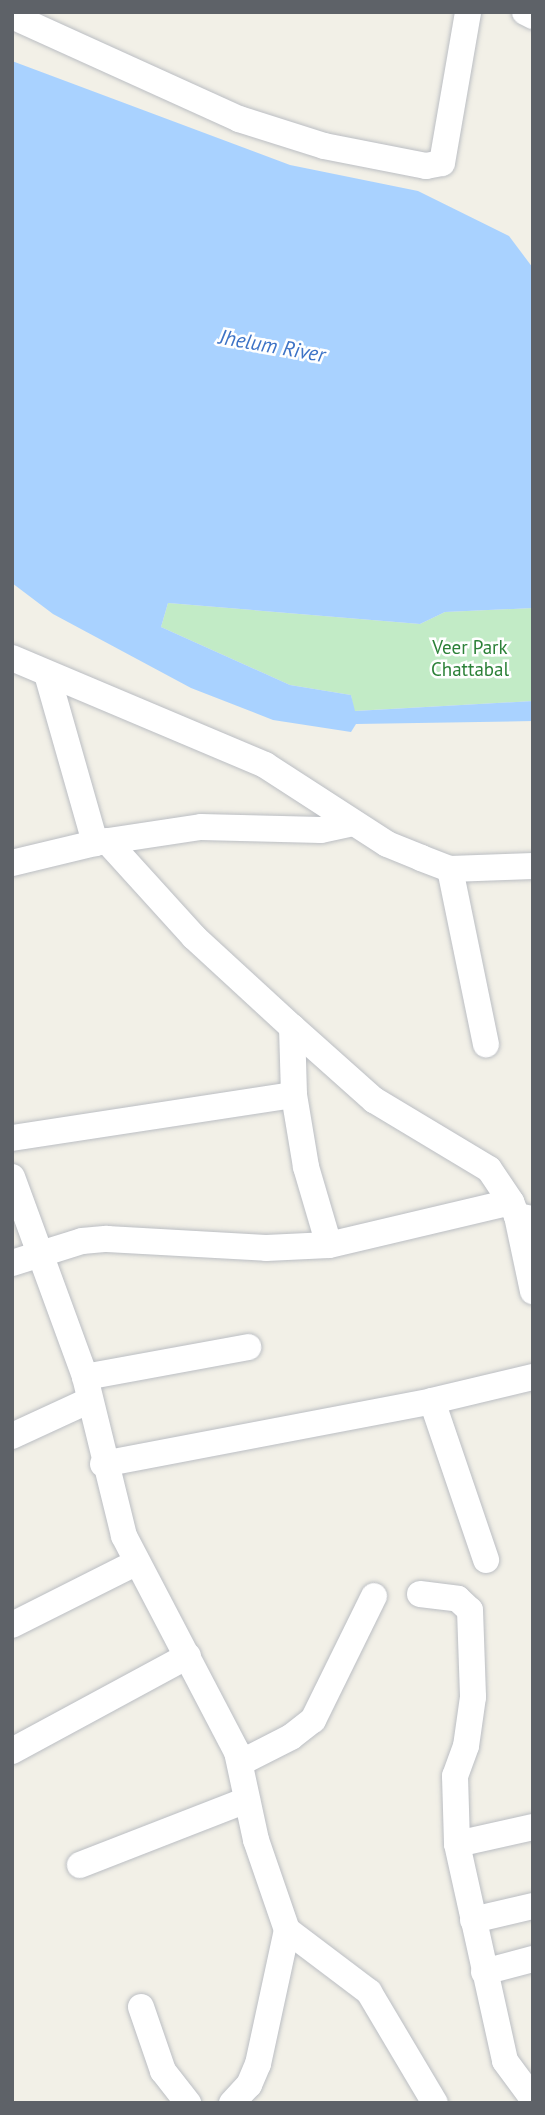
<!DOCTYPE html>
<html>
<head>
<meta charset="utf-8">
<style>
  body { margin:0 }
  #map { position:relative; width:545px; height:2115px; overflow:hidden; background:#f2f0e7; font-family:"PT Sans",sans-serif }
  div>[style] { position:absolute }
  .green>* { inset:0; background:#c2ebc6 }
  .water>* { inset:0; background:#a9d2ff }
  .roads { filter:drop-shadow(0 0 2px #bbbec3) drop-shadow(0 0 2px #bbbec3) }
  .minor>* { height:26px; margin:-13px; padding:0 13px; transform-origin:13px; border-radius:13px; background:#fff }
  span { translate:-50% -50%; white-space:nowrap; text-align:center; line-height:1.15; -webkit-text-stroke:5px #fff; paint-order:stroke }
  .park-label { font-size:19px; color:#2c8138 }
  .water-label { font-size:21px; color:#3d73c6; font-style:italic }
  .frame { position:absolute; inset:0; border:14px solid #5e6268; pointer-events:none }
</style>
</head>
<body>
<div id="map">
  <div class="green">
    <div style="clip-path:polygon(168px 603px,420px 624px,445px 612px,533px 608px,533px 701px,354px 711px,351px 695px,290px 685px,161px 627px)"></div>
  </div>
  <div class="water">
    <div style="clip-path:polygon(12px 61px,290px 165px,418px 191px,509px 236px,533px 268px,533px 608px,445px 612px,420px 624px,168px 603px,161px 627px,290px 685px,351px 695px,355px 711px,533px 701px,533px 721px,356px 724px,351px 732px,273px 720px,191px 688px,53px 614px,12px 583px)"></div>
  </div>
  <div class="roads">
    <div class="minor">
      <div style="left:525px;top:12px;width:9px;rotate:27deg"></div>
      <div style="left:12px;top:16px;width:249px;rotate:24.4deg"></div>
      <div style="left:239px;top:119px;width:89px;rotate:17.6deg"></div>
      <div style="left:324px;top:146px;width:104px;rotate:11.1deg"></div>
      <div style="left:426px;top:166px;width:16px;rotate:-11deg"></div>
      <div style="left:442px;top:163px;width:153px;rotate:-80.2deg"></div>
      <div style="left:12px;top:658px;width:275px;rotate:22.9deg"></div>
      <div style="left:265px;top:765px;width:145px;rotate:32.9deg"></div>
      <div style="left:387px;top:844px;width:37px;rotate:22deg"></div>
      <div style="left:421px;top:858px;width:31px;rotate:21deg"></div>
      <div style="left:450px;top:869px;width:83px;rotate:-2.1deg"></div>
      <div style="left:47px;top:674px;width:176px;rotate:74.1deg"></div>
      <div style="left:107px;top:841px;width:130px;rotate:47.8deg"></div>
      <div style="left:194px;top:937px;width:133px;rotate:42.6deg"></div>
      <div style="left:292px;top:1027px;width:110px;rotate:41.7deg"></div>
      <div style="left:374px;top:1100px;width:134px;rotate:31deg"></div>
      <div style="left:489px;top:1169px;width:40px;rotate:56deg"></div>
      <div style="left:12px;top:863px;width:85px;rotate:-13.5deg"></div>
      <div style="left:95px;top:843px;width:107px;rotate:-8.6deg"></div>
      <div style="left:201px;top:827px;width:120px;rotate:1.4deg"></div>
      <div style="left:321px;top:830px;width:33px;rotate:-12deg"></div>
      <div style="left:450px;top:869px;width:179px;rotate:78.4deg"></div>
      <div style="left:292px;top:1027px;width:68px;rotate:88.3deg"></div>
      <div style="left:12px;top:1138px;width:285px;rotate:-8.7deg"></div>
      <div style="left:294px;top:1095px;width:73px;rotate:80.5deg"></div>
      <div style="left:306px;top:1167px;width:81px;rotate:73.6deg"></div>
      <div style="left:12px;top:1177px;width:213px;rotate:69.9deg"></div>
      <div style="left:85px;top:1377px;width:164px;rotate:76.2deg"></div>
      <div style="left:124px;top:1536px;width:244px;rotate:62.4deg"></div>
      <div style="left:237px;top:1752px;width:90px;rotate:77.8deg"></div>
      <div style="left:256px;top:1840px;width:95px;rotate:71deg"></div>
      <div style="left:287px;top:1930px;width:103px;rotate:37.1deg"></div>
      <div style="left:369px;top:1992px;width:129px;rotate:59.3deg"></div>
      <div style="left:517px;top:1216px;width:77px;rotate:78deg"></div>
      <div style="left:12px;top:1263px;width:73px;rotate:-17.4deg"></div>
      <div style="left:82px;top:1241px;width:25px;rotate:-5deg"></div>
      <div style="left:107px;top:1239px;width:159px;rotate:3.2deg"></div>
      <div style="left:266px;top:1248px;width:63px;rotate:-2.7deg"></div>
      <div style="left:329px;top:1245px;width:187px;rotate:-13.3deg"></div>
      <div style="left:511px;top:1202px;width:15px;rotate:67deg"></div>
      <div style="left:517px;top:1216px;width:16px;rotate:11deg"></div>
      <div style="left:85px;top:1377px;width:166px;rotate:-10.4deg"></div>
      <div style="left:432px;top:1401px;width:168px;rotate:71.2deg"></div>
      <div style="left:12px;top:1436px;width:86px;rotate:-24.8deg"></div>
      <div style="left:103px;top:1464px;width:335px;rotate:-10.8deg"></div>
      <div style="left:432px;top:1401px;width:104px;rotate:-13.4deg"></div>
      <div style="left:420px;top:1594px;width:38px;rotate:7deg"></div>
      <div style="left:458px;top:1599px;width:16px;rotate:43deg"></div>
      <div style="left:470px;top:1610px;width:87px;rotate:88deg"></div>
      <div style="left:473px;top:1697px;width:49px;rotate:98.1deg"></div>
      <div style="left:466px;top:1746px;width:32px;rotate:110deg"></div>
      <div style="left:455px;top:1776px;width:68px;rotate:88.3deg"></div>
      <div style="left:457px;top:1844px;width:222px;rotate:77.5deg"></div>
      <div style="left:505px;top:2061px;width:47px;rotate:53.6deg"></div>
      <div style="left:12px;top:1625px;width:140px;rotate:-26.7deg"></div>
      <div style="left:12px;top:1751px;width:200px;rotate:-28.4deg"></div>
      <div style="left:240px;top:1763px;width:57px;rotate:-27deg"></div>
      <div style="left:291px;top:1737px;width:28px;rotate:-38deg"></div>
      <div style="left:313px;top:1720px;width:138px;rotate:-63.8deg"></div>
      <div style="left:457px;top:1844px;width:78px;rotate:-12.6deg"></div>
      <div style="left:80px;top:1865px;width:179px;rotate:-21.3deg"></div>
      <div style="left:473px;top:1920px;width:62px;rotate:-13.1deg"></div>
      <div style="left:484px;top:1972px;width:51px;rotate:-14.9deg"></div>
      <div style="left:141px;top:2007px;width:68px;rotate:71deg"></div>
      <div style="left:163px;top:2071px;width:41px;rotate:52deg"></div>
      <div style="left:232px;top:2103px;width:25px;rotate:-47deg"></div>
      <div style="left:249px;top:2085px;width:23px;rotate:-67deg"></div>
      <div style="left:258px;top:2064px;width:137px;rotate:-77.8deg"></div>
    </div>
  </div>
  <div class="park-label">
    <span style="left:470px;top:659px">Veer Park<br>Chattabal</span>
  </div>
  <div class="water-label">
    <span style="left:272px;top:346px;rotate:10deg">Jhelum River</span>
  </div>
  <div class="frame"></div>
</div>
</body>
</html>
